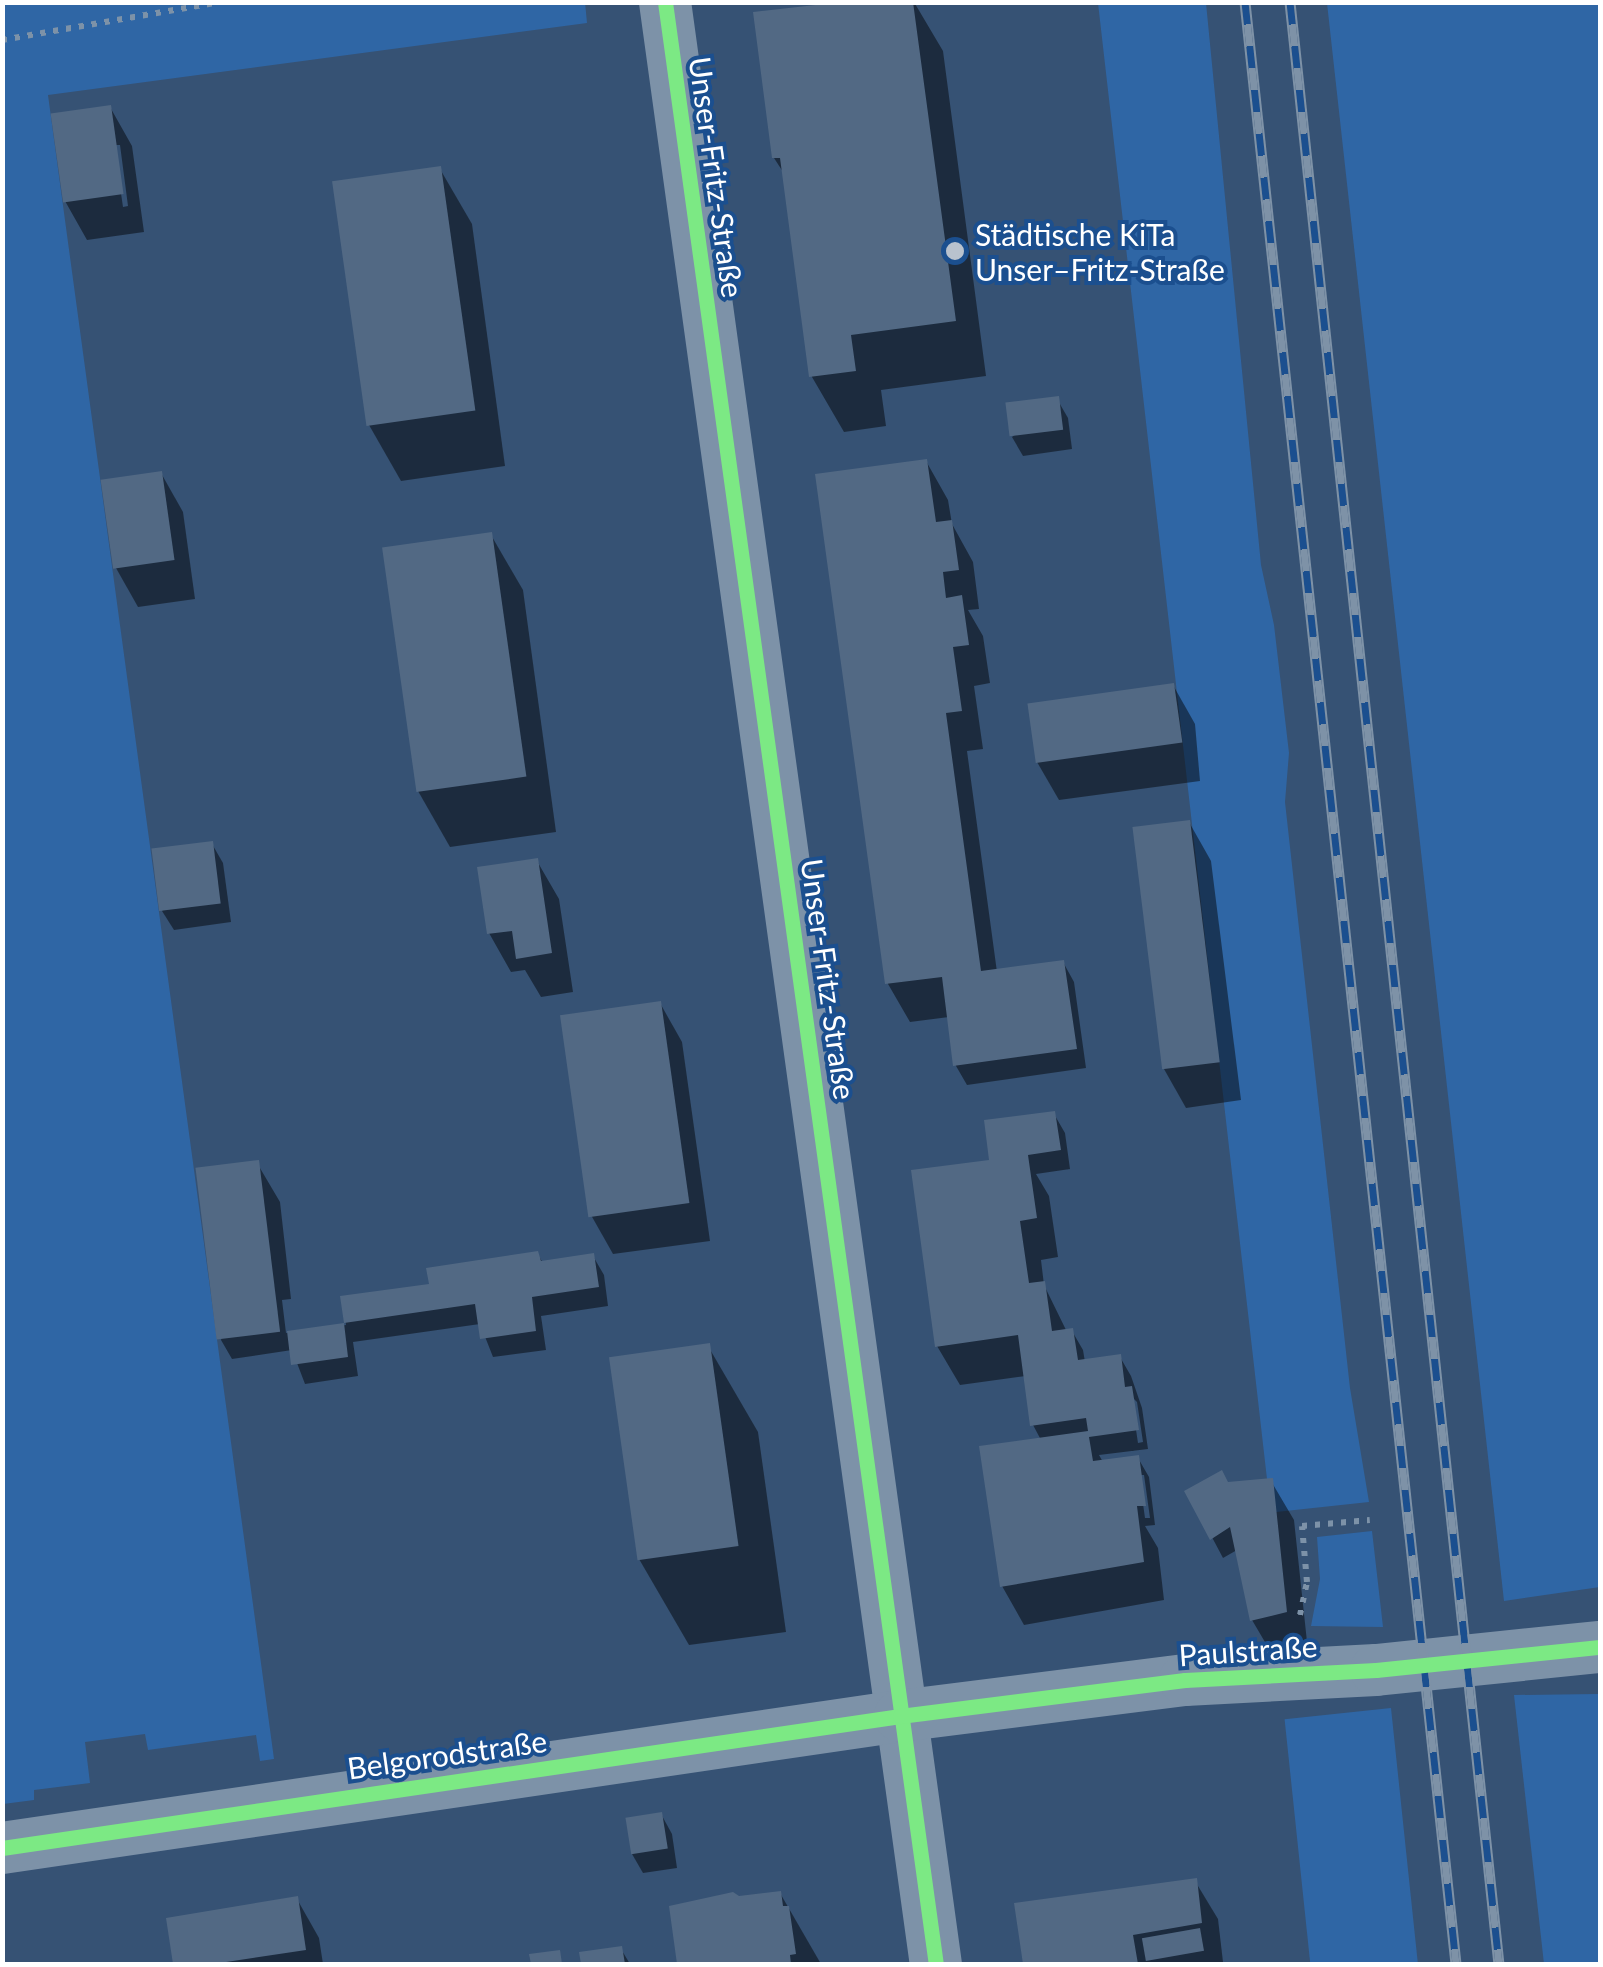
<!DOCTYPE html>
<html>
<head>
<meta charset="utf-8">
<style>
  body { margin:0 }
  #map { position:relative; width:1603px; height:1967px; overflow:hidden; background:#365274; font-family:Lato,sans-serif }
  div>[style] { position:absolute }
  .green>* { inset:0; background:#2f66a5; transform-origin:0 0 }
  .shadow>* { inset:0; background:#0007 }
  .building>* { inset:0; background:#526984; transform-origin:0 0 }
  .path>* { height:6px; margin-top:-3px; transform-origin:0; background:repeating-linear-gradient(90deg,#7d92a8 0 5px,transparent 0 13px) }
  .minor>* { height:52px; margin:-26px; padding:0 26px; transform-origin:26px; border-radius:26px; background:#7d92a8 }
  .rail>* { height:11px; margin-top:-5.5px; transform-origin:0; background:repeating-linear-gradient(90deg,#1b4f8f 0 22px,#7e92a7 0 44px); box-sizing:border-box; border-block:2px solid #7e92a7 }
  .cycleway>* { height:15px; margin:-7.5px; padding:0 7.5px; transform-origin:7.5px; border-radius:7.5px; background:#7ce984 }
  .dots>* { width:28px; height:28px; translate:-50% -50%; box-sizing:border-box; border:5px solid #1b4f8f; border-radius:50% }
  span { translate:-50% -50%; white-space:nowrap; text-align:center; line-height:1.15; -webkit-text-stroke:8px #1b4f8f; paint-order:stroke }
  .street-label { font-size:30px; color:#fff }
  .poi-label { font-size:30px; color:#fff }
  .left { translate:0 -50%; text-align:left }
  .frame { position:absolute; inset:0; border:5px solid #fff; pointer-events:none }
</style>
</head>
<body>
<div id="map">
  <div class="green">
    <div style="clip-path:polygon(585px 2px,587px 23px,48px 95px,274px 1759px,260px 1761px,256px 1735px,148px 1750px,145px 1734px,85px 1742px,90px 1783px,34px 1790px,34px 1800px,3px 1804px,2px 3px)"></div>
    <div style="clip-path:polygon(1098px 3px,1206px 3px,1261px 565px,1274px 625px,1289px 753px,1285px 802px,1350px 1388px,1369px 1502px,1276px 1512px,1267px 1479px)"></div>
    <div style="clip-path:polygon(1327px 3px,1600px 3px,1600px 1587px,1504px 1601px)"></div>
    <div style="clip-path:polygon(1372px 1531px,1383px 1627px,1311px 1626px,1320px 1579px,1317px 1537px)"></div>
    <div style="clip-path:polygon(1598px 1694px,1600px 1964px,1544px 1964px,1514px 1695px)"></div>
    <div style="left:1391px;top:1708px;width:257px;height:107px;rotate:84deg"></div>
  </div>
  <div class="shadow">
    <div style="clip-path:polygon(856px 2px,914px 2px,943px 51px,986px 376px,881px 390px,886px 426px,844px 432px,812px 377px,785px 175px,774px 158px)"></div>
    <div style="clip-path:polygon(evenodd,110px 107px,132px 146px,144px 232px,87px 240px,65px 201px,110px 107px,114px 145px,120px 145px,128px 206px,123px 207px,114px 145px)"></div>
    <div style="clip-path:polygon(440px 169px,472px 224px,505px 466px,401px 481px,369px 425px)"></div>
    <div style="clip-path:polygon(1057px 399px,1068px 418px,1072px 449px,1023px 456px,1012px 437px)"></div>
    <div style="clip-path:polygon(926px 461px,948px 500px,952px 524px,973px 562px,979px 609px,968px 610px,983px 636px,990px 683px,974px 686px,983px 749px,967px 751px,997px 972px,1063px 962px,1074px 982px,1086px 1068px,967px 1085px,956px 1066px,949px 1017px,910px 1022px,888px 984px)"></div>
    <div style="clip-path:polygon(161px 473px,183px 512px,195px 599px,138px 607px,116px 568px)"></div>
    <div style="clip-path:polygon(491px 535px,523px 590px,556px 832px,450px 847px,418px 791px)"></div>
    <div style="clip-path:polygon(1173px 685px,1195px 724px,1200px 781px,1059px 800px,1037px 762px)"></div>
    <div style="clip-path:polygon(1189px 822px,1211px 861px,1241px 1100px,1186px 1108px,1164px 1069px)"></div>
    <div style="clip-path:polygon(212px 844px,223px 863px,231px 922px,174px 930px,162px 911px)"></div>
    <div style="clip-path:polygon(537px 861px,559px 899px,573px 992px,541px 997px,525px 970px,511px 972px,489px 933px)"></div>
    <div style="clip-path:polygon(660px 1003px,682px 1042px,710px 1241px,613px 1254px,591px 1215px)"></div>
    <div style="clip-path:polygon(evenodd,1054px 1114px,1065px 1133px,1070px 1169px,1036px 1174px,1049px 1196px,1058px 1257px,1041px 1260px,1044px 1285px,1067px 1332px,1072px 1331px,1083px 1350px,1085px 1362px,1120px 1357px,1131px 1376px,1142px 1408px,1148px 1449px,1099px 1455px,1103px 1462px,1138px 1458px,1149px 1477px,1155px 1525px,1145px 1526px,1158px 1548px,1164px 1600px,1024px 1625px,1002px 1586px,1041px 1440px,1033px 1425px,1026px 1376px,960px 1385px,937px 1346px,992px 1162px,1054px 1114px,1131px 1396px,1137px 1402px,1143px 1442px,1138px 1443px,1131px 1396px,1054px 1114px,1139px 1475px,1144px 1475px,1150px 1518px,1145px 1518px,1139px 1475px)"></div>
    <div style="clip-path:polygon(257px 1163px,280px 1202px,291px 1299px,282px 1300px,286px 1333px,346px 1325px,343px 1298px,431px 1286px,537px 1253px,543px 1263px,593px 1256px,604px 1275px,608px 1306px,541px 1316px,546px 1350px,493px 1357px,480px 1324px,353px 1342px,358px 1376px,305px 1384px,292px 1350px,232px 1359px,221px 1340px)"></div>
    <div style="clip-path:polygon(708px 1346px,758px 1432px,786px 1632px,689px 1645px,639px 1559px)"></div>
    <div style="clip-path:polygon(1271px 1481px,1294px 1520px,1308px 1651px,1275px 1659px,1252px 1620px,1237px 1550px,1223px 1558px,1188px 1492px)"></div>
    <div style="clip-path:polygon(661px 1814px,672px 1834px,677px 1868px,643px 1873px,632px 1854px)"></div>
    <div style="clip-path:polygon(1195px 1881px,1218px 1919px,1223px 1962px,1026px 1964px,1017px 1905px)"></div>
    <div style="clip-path:polygon(780px 1893px,821px 1964px,680px 1964px,672px 1908px)"></div>
    <div style="clip-path:polygon(297px 1899px,319px 1938px,323px 1964px,175px 1964px,169px 1920px)"></div>
    <div style="clip-path:polygon(621px 1949px,630px 1964px,584px 1964px,582px 1954px)"></div>
  </div>
  <div class="building">
    <div style="clip-path:polygon(842px 2px,913px 2px,956px 321px,851px 335px,856px 371px,809px 377px,780px 158px,772px 158px,753px 12px)"></div>
    <div style="left:111px;top:105px;width:90px;height:61px;rotate:82deg"></div>
    <div style="left:441px;top:166px;width:247px;height:110px;rotate:82deg"></div>
    <div style="left:1059px;top:396px;width:34px;height:54px;rotate:83deg"></div>
    <div style="clip-path:polygon(927px 459px,936px 522px,952px 520px,959px 570px,943px 572px,946px 598px,962px 595px,969px 645px,953px 647px,962px 711px,946px 713px,981px 971px,1064px 960px,1077px 1049px,953px 1066px,942px 977px,885px 984px,815px 474px)"></div>
    <div style="left:162px;top:471px;width:90px;height:62px;rotate:82deg"></div>
    <div style="left:492px;top:532px;width:247px;height:111px;rotate:82deg"></div>
    <div style="left:1174px;top:683px;width:60px;height:148px;rotate:82deg"></div>
    <div style="left:1190px;top:820px;width:244px;height:58px;rotate:83deg"></div>
    <div style="left:213px;top:841px;width:63px;height:62px;rotate:83deg"></div>
    <div style="clip-path:polygon(538px 858px,552px 953px,516px 959px,512px 931px,487px 934px,477px 867px)"></div>
    <div style="left:661px;top:1001px;width:204px;height:102px;rotate:82deg"></div>
    <div style="clip-path:polygon(1055px 1111px,1061px 1150px,1028px 1155px,1037px 1218px,1020px 1221px,1029px 1283px,1045px 1281px,1052px 1331px,1073px 1328px,1078px 1360px,1121px 1354px,1125px 1387px,1132px 1386px,1139px 1430px,1089px 1437px,1093px 1461px,1139px 1455px,1146px 1506px,1137px 1506px,1144px 1562px,1000px 1587px,979px 1446px,1088px 1431px,1086px 1418px,1030px 1426px,1018px 1335px,935px 1347px,911px 1170px,989px 1160px,984px 1120px)"></div>
    <div style="left:259px;top:1160px;width:173px;height:64px;rotate:83deg"></div>
    <div style="clip-path:polygon(538px 1251px,541px 1261px,594px 1253px,599px 1287px,532px 1297px,536px 1331px,480px 1339px,475px 1304px,344px 1323px,348px 1357px,291px 1365px,287px 1331px,344px 1323px,340px 1296px,429px 1284px,426px 1268px)"></div>
    <div style="left:710px;top:1343px;width:205px;height:102px;rotate:82deg"></div>
    <div style="clip-path:polygon(1222px 1470px,1228px 1482px,1273px 1478px,1287px 1612px,1250px 1621px,1230px 1527px,1210px 1540px,1184px 1491px)"></div>
    <div style="left:662px;top:1812px;width:37px;height:37px;rotate:81deg"></div>
    <div style="clip-path:polygon(1197px 1878px,1202px 1923px,1133px 1935px,1138px 1964px,1023px 1964px,1014px 1903px)"></div>
    <div style="clip-path:polygon(781px 1891px,783px 1906px,789px 1906px,796px 1954px,790px 1955px,791px 1964px,677px 1964px,669px 1906px,733px 1892px,739px 1896px)"></div>
    <div style="clip-path:polygon(298px 1896px,306px 1950px,213px 1964px,173px 1964px,166px 1918px)"></div>
    <div style="left:1200px;top:1928px;width:23px;height:59px;rotate:80deg"></div>
    <div style="clip-path:polygon(622px 1946px,625px 1964px,581px 1964px,579px 1952px)"></div>
    <div style="clip-path:polygon(560px 1950px,562px 1964px,531px 1964px,529px 1954px)"></div>
  </div>
  <div class="path">
    <div style="left:2px;top:40px;width:220px;rotate:-9.9deg"></div>
    <div style="left:1300px;top:1615px;width:34px;rotate:-78deg"></div>
    <div style="left:1307px;top:1582px;width:56px;rotate:-95.1deg"></div>
    <div style="left:1302px;top:1526px;width:68px;rotate:-5deg"></div>
  </div>
  <div class="minor">
    <div style="left:665px;top:2px;width:1981px;rotate:82.14deg"></div>
    <div style="left:2px;top:1848px;width:908px;rotate:-8.36deg"></div>
    <div style="left:900px;top:1716px;width:287px;rotate:-7.2deg"></div>
    <div style="left:1185px;top:1680px;width:191px;rotate:-3deg"></div>
    <div style="left:1376px;top:1670px;width:225px;rotate:-5.9deg"></div>
  </div>
  <div class="rail">
    <div style="left:1245px;top:2px;width:1973px;rotate:83.86deg"></div>
    <div style="left:1290px;top:2px;width:1973px;rotate:83.92deg"></div>
  </div>
  <div class="cycleway">
    <div style="left:665px;top:2px;width:1981px;rotate:82.14deg"></div>
    <div style="left:2px;top:1848px;width:908px;rotate:-8.36deg"></div>
    <div style="left:900px;top:1716px;width:287px;rotate:-7.2deg"></div>
    <div style="left:1185px;top:1680px;width:191px;rotate:-3deg"></div>
    <div style="left:1376px;top:1670px;width:225px;rotate:-5.9deg"></div>
  </div>
  <div class="dots">
    <div style="left:955px;top:251px;background:#b9c2ce"></div>
  </div>
  <div class="street-label">
    <span style="left:717px;top:177px;rotate:82deg">Unser-Fritz-Straße</span>
    <span style="left:829px;top:979px;rotate:82deg">Unser-Fritz-Straße</span>
    <span style="left:1248px;top:1650px;rotate:-4deg">Paulstraße</span>
    <span style="left:447px;top:1754px;rotate:-8deg">Belgorodstraße</span>
  </div>
  <div class="poi-label">
    <span class="left" style="left:975px;top:251px">Städtische KiTa<br>Unser–Fritz-Straße</span>
  </div>
  <div class="frame"></div>
</div>
</body>
</html>
